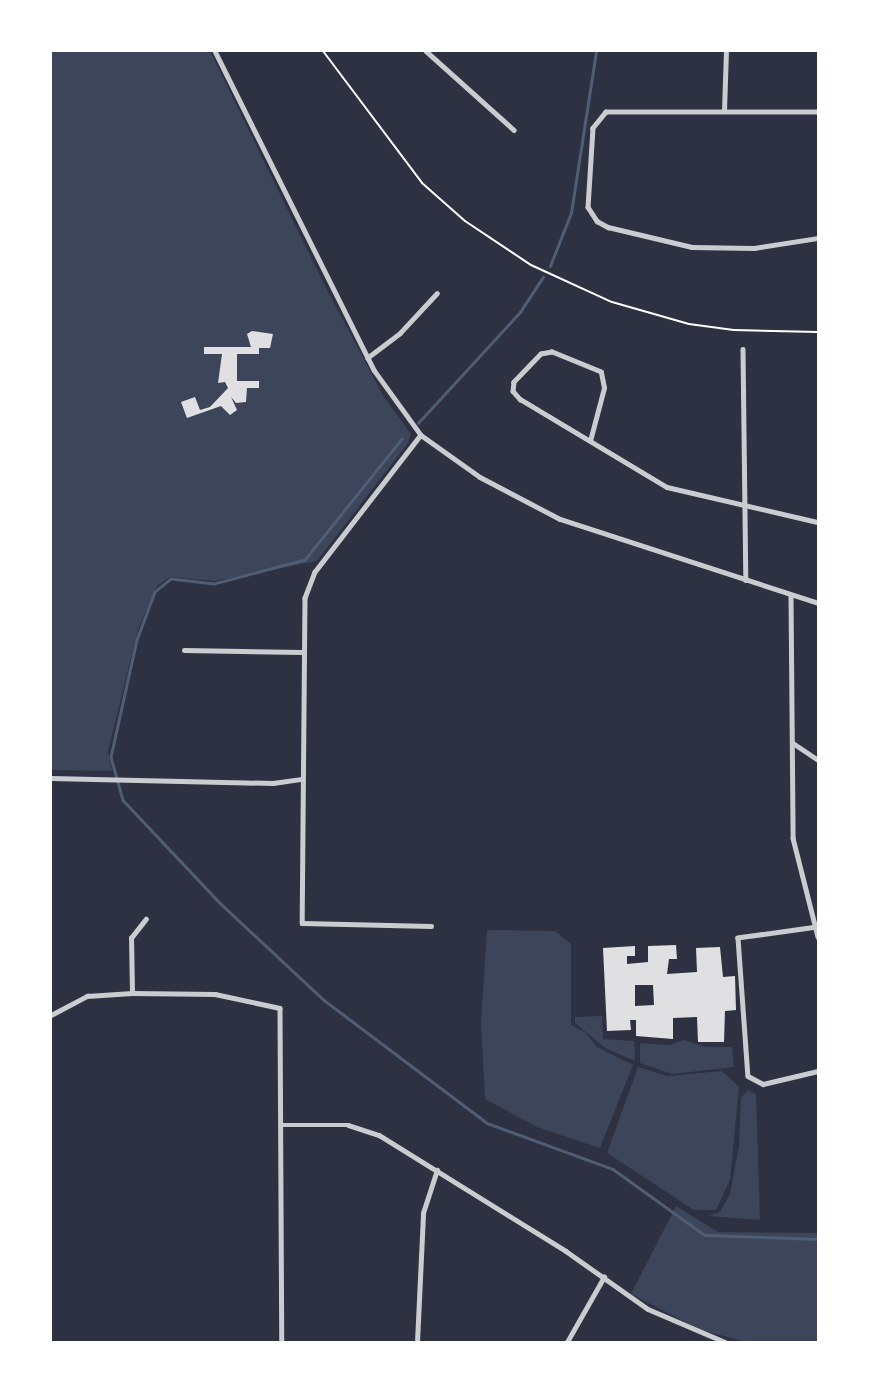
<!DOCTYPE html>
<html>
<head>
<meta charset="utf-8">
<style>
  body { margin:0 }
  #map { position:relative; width:869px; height:1393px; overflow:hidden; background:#2d3142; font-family:"DM Sans",sans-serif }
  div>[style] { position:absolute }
  .green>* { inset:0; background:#3c4559 }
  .stream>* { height:2.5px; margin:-1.25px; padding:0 1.25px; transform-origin:1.25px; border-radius:1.25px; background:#4f5d75 }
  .building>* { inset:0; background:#e0e0e3 }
  .path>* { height:2px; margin:-1px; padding:0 1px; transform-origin:1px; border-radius:1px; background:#fff }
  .minor>* { height:4.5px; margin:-2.25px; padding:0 2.25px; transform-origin:2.25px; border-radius:2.25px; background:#caccd0 }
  span { translate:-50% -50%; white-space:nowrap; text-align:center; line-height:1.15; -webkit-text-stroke:7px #fff; paint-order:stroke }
  .frame { position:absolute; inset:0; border:52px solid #fff; pointer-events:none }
</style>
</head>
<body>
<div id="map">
  <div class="green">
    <div style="clip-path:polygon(51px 51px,210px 51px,325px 286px,384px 397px,411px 434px,408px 443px,317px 561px,215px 581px,170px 577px,157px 586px,138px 629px,108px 751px,112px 771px,51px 770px)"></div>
    <div style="clip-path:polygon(487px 930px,555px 931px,571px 944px,571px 1025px,585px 1032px,597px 1047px,633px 1065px,600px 1148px,537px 1127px,485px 1099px,481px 1023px)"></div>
    <div style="clip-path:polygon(602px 1016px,603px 1039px,634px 1041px,635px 1061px,605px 1048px,575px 1023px,575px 1017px)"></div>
    <div style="clip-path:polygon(684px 1040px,706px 1047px,732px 1047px,734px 1067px,672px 1074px,640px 1063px,640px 1043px,670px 1045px)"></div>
    <div style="clip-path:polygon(638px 1067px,667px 1076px,722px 1071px,739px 1087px,730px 1180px,716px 1210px,694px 1210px,607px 1153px)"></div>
    <div style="clip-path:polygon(748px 1090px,756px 1094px,760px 1220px,708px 1216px,720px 1212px,730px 1194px,739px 1145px,741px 1098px)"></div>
    <div style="clip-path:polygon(676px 1206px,718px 1232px,818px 1233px,818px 1342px,746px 1342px,701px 1330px,631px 1294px)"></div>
  </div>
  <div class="stream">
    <div style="left:550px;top:266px;width:57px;rotate:-68.4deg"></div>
    <div style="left:571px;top:213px;width:164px;rotate:-81.2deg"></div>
    <div style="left:418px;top:423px;width:151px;rotate:-47.4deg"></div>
    <div style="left:520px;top:312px;width:42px;rotate:-56.7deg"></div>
    <div style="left:402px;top:439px;width:155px;rotate:128.7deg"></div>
    <div style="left:305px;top:560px;width:94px;rotate:165.2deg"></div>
    <div style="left:214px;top:584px;width:43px;rotate:-173.4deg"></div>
    <div style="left:171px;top:579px;width:21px;rotate:141deg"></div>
    <div style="left:155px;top:592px;width:51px;rotate:110.6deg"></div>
    <div style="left:137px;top:640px;width:120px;rotate:102.5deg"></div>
    <div style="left:111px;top:757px;width:45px;rotate:74.4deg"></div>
    <div style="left:123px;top:800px;width:141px;rotate:46.7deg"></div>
    <div style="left:220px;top:903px;width:142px;rotate:43deg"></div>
    <div style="left:324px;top:1000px;width:204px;rotate:37deg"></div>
    <div style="left:487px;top:1123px;width:134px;rotate:20.1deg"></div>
    <div style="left:613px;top:1169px;width:113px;rotate:35.7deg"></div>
    <div style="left:705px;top:1235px;width:113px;rotate:2deg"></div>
  </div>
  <div class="building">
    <div style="clip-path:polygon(252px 331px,273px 334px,270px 348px,259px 348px,259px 354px,237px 354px,237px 381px,259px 381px,259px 388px,247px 388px,246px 402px,236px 403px,231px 397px,237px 410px,230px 415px,221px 406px,187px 418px,181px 402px,195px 397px,200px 410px,210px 407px,228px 388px,225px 382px,218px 383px,222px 354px,204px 354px,204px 347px,251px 347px,247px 334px)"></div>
    <div style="clip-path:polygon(evenodd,676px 945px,677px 959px,669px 959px,667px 974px,697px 972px,696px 948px,720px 947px,723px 977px,735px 976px,736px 1010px,725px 1011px,724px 1042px,698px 1042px,697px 1017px,673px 1018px,673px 1039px,636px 1036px,636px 1020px,630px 1020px,631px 1030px,607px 1031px,603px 948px,635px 946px,635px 956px,627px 956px,627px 964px,648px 962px,648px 946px,676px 945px,635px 985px,653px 985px,654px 1005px,635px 1006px,635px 985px)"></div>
  </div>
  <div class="path">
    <div style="left:323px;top:51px;width:165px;rotate:53.1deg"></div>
    <div style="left:422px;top:183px;width:57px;rotate:41.5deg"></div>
    <div style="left:465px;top:221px;width:79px;rotate:33.7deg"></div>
    <div style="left:531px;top:265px;width:89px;rotate:24.6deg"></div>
    <div style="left:612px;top:302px;width:80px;rotate:15.9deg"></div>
    <div style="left:689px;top:324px;width:45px;rotate:7.6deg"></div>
    <div style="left:734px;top:330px;width:84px;rotate:1.4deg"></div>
  </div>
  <div class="minor">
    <div style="left:215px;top:51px;width:356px;rotate:63.5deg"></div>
    <div style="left:374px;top:370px;width:80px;rotate:54.1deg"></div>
    <div style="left:421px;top:435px;width:72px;rotate:35.4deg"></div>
    <div style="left:480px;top:477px;width:90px;rotate:27.7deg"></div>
    <div style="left:560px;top:519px;width:271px;rotate:18deg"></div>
    <div style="left:426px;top:51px;width:118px;rotate:41.9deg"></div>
    <div style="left:724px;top:111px;width:60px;rotate:-88.1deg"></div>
    <div style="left:818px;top:112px;width:212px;rotate:180deg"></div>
    <div style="left:606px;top:112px;width:21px;rotate:129deg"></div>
    <div style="left:593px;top:128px;width:79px;rotate:93.6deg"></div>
    <div style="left:588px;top:207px;width:17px;rotate:57deg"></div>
    <div style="left:597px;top:221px;width:13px;rotate:29deg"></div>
    <div style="left:608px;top:227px;width:86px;rotate:13.4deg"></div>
    <div style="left:692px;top:247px;width:62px;rotate:0.9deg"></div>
    <div style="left:754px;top:248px;width:65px;rotate:-8.9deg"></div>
    <div style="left:743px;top:349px;width:231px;rotate:89.3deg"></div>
    <div style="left:367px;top:358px;width:41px;rotate:-37.1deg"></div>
    <div style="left:400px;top:333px;width:54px;rotate:-47.2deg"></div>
    <div style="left:421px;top:435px;width:173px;rotate:127.7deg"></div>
    <div style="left:315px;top:572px;width:28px;rotate:111deg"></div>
    <div style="left:305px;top:598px;width:325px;rotate:90.5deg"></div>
    <div style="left:302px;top:923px;width:129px;rotate:1.3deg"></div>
    <div style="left:590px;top:441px;width:55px;rotate:-75.2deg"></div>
    <div style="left:604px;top:388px;width:16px;rotate:-101deg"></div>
    <div style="left:601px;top:372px;width:53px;rotate:-157.8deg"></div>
    <div style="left:552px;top:352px;width:11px;rotate:170deg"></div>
    <div style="left:541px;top:354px;width:39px;rotate:134deg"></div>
    <div style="left:514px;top:382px;width:9px;rotate:96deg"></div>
    <div style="left:513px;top:391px;width:11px;rotate:49deg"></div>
    <div style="left:520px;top:399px;width:171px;rotate:30.9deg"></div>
    <div style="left:667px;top:487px;width:155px;rotate:13.1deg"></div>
    <div style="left:791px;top:595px;width:243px;rotate:89.5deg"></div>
    <div style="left:793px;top:838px;width:102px;rotate:75.8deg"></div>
    <div style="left:184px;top:650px;width:118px;rotate:1deg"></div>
    <div style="left:793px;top:743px;width:30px;rotate:34deg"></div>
    <div style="left:51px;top:778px;width:222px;rotate:1.3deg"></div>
    <div style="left:273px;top:783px;width:29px;rotate:-8deg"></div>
    <div style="left:817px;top:927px;width:80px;rotate:172.1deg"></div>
    <div style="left:738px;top:938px;width:138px;rotate:85.9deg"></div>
    <div style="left:748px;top:1076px;width:17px;rotate:28deg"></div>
    <div style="left:763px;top:1084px;width:57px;rotate:-13.3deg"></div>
    <div style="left:132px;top:993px;width:55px;rotate:-91deg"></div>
    <div style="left:131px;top:938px;width:24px;rotate:-52deg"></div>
    <div style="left:51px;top:1015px;width:41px;rotate:-27.8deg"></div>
    <div style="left:87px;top:996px;width:45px;rotate:-3.8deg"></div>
    <div style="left:132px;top:993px;width:83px;rotate:0.7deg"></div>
    <div style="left:215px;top:994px;width:66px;rotate:12.2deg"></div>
    <div style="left:280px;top:1008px;width:334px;rotate:89.7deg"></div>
    <div style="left:282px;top:1125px;width:66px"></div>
    <div style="left:348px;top:1125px;width:33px;rotate:18deg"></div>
    <div style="left:379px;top:1135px;width:220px;rotate:31.8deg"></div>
    <div style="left:566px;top:1251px;width:100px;rotate:35.3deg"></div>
    <div style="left:648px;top:1309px;width:84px;rotate:23.2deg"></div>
    <div style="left:417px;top:1342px;width:129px;rotate:-87.3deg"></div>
    <div style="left:423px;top:1213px;width:45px;rotate:-72deg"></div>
    <div style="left:567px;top:1342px;width:75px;rotate:-60.4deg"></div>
  </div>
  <div class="frame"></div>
</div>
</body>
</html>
